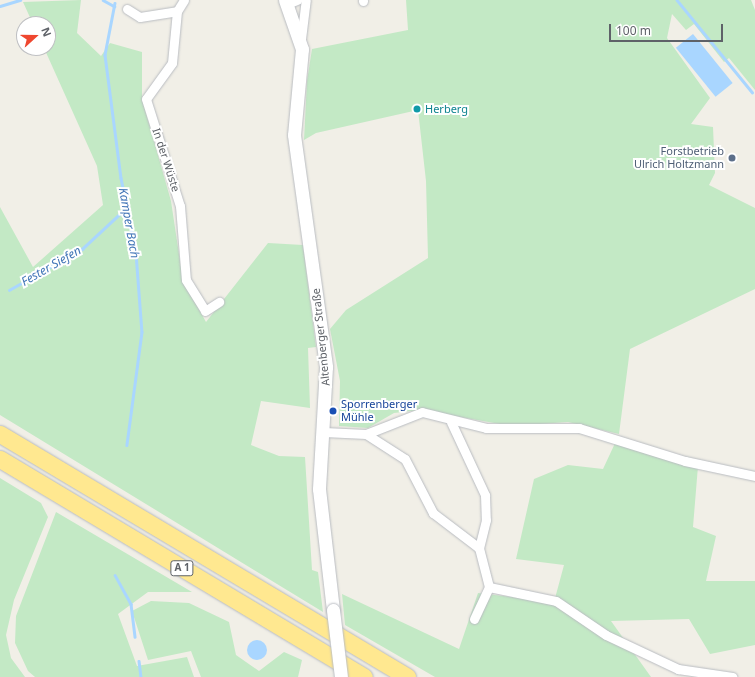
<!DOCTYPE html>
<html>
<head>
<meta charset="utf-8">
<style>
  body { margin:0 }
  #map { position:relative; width:755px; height:677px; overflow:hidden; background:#f1efe7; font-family:"Noto Sans",sans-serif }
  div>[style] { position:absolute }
  .green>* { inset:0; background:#c3e9c5 }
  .water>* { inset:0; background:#a9d6ff; transform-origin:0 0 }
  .round { border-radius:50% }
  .stream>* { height:2.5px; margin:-1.25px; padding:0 1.25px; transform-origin:1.25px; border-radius:1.25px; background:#a9d6ff }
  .roads { filter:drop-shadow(0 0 1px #b9bcc1) drop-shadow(0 0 1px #b9bcc1) }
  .street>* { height:9px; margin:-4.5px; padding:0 4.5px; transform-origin:4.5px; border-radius:4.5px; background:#fff }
  .secondary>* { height:13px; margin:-6.5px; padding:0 6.5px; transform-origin:6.5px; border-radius:6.5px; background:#fff }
  .highway>* { height:17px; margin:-8.5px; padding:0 8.5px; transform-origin:8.5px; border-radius:8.5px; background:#ffe890 }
  .bridges { filter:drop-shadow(0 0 1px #babdc3) drop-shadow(0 0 1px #babdc3) }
  .secondary-bridge>* { height:13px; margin:-6.5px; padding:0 6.5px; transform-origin:6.5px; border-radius:6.5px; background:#fff }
  .dots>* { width:11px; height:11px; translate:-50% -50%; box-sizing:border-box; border:2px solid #fff; border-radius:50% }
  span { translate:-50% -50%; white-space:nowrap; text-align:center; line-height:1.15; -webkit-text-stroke:4px #fff; paint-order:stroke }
  .shield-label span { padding:1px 3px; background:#fff; border:1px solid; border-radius:3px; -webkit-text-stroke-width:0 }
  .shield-label { font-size:10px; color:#5e6268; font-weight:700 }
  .culture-label { font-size:11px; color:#0d838f }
  .left { translate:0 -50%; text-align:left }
  .service-label { font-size:11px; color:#4e5e75 }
  .right { translate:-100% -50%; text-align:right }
  .street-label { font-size:11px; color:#5e6268 }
  .transit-label { font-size:11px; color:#164399 }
  .water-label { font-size:12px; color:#4175b7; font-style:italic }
  .north { position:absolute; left:16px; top:16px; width:40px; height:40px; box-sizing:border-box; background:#fff; border:1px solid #bfc0c3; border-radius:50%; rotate:69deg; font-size:11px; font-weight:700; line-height:16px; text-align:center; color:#5e6268 }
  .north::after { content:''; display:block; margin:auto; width:14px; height:18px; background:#ef472f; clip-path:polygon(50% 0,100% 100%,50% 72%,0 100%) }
  .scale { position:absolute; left:609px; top:24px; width:114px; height:18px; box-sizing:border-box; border:2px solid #5e6268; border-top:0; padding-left:5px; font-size:12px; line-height:14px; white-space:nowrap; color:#5e6268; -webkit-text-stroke:3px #fff; paint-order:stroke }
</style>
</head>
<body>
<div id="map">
  <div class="green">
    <div style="clip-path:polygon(81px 0,77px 33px,101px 56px,110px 43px,142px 52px,142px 99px,171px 201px,183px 281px,206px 322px,268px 243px,303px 245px,316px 347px,308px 348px,310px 408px,261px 401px,251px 445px,279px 456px,305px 457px,312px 570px,318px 572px,323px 612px,0 415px,0 207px,33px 267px,103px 205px,97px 166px,44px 48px,48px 48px,48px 24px,33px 24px,23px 2px)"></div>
    <div style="clip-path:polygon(406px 0,751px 0,755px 10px,755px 90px,729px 58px,724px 62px,694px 24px,686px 30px,672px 14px,667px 38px,710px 98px,691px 124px,713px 127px,715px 173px,709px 185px,755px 208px,755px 289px,630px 349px,619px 434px,568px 422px,511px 426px,420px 410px,394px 413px,368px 428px,339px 426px,340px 381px,330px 329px,346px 310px,428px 258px,426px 181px,418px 110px,316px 133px,304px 140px,307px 81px,312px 49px,408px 30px)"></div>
    <div style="clip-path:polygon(617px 439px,698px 466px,693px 527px,716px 536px,706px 581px,755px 581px,755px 645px,710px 654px,689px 619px,611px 621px,651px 677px,435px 677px,345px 625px,342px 594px,459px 649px,478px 593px,554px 602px,564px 565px,516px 559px,534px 479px,568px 465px,603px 469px)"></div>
    <div style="clip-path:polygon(0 478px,41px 503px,48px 517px,14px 600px,6px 635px,11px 658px,25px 677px,0 677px)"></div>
    <div style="clip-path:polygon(56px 512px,192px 592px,148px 592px,118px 614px,137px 666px,187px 657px,194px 677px,35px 677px,28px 671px,15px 643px,16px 616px)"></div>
    <div style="clip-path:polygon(151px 601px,189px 603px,229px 622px,236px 655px,259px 671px,284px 652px,302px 660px,298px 677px,201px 677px,191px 651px,148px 660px,132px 611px)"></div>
  </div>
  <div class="water">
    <div style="left:693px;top:34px;width:63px;height:22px;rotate:51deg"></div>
    <div class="round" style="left:247px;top:640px;width:20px;height:20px"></div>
  </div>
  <div class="stream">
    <div style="left:103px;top:0;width:13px;rotate:29deg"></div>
    <div style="left:677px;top:0;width:119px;rotate:50.8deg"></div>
    <div style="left:115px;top:3px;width:53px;rotate:100.9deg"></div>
    <div style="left:105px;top:55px;width:124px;rotate:82.6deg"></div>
    <div style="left:121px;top:178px;width:76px;rotate:78.7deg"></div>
    <div style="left:136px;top:253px;width:79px;rotate:85.7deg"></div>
    <div style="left:142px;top:332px;width:114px;rotate:97.6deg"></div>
    <div style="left:0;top:6px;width:21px;rotate:-17deg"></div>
    <div style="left:9px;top:290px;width:84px;rotate:-29.3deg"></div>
    <div style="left:82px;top:249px;width:62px;rotate:-43deg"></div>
    <div style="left:115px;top:575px;width:33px;rotate:61deg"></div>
    <div style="left:131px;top:604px;width:33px;rotate:83deg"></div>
    <div style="left:139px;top:661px;width:16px;rotate:83deg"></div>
  </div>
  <div class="roads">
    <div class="street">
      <div style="left:184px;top:0;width:13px;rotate:122deg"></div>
      <div style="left:177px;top:11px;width:52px;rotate:95.5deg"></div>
      <div style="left:172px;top:63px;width:44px;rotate:125.8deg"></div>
      <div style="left:146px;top:99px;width:112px;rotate:72.4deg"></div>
      <div style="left:180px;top:206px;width:74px;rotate:85.4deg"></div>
      <div style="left:186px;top:280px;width:36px;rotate:58deg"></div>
      <div style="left:205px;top:311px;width:17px;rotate:-33deg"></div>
      <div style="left:363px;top:0;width:1px;rotate:90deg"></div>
      <div style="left:287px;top:4px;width:11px;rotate:-22deg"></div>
      <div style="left:127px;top:9px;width:15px;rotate:32deg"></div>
      <div style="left:140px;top:17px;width:37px;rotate:-9deg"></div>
      <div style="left:301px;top:39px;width:39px;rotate:-83deg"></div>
      <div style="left:451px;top:422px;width:81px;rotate:65deg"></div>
      <div style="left:485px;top:495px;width:25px;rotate:88deg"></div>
      <div style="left:486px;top:520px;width:29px;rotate:104deg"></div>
      <div style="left:479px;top:548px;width:40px;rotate:75.6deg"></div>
      <div style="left:489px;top:587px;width:68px;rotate:11.8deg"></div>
      <div style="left:556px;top:601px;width:60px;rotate:34.2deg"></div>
      <div style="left:606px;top:635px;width:80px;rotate:25.3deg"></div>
      <div style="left:678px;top:669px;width:55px;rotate:8.4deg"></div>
      <div style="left:324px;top:432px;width:42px;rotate:2.7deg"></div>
      <div style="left:366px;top:434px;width:60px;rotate:-21.4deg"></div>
      <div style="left:422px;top:412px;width:66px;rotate:14deg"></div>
      <div style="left:486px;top:428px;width:93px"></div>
      <div style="left:579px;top:428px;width:111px;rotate:17.3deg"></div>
      <div style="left:685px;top:461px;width:72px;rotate:12.1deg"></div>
      <div style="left:366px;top:434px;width:46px;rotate:32.7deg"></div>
      <div style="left:405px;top:459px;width:61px;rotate:62.6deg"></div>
      <div style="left:433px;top:513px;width:58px;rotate:37.3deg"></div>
      <div style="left:474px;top:619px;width:35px;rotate:-65deg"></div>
    </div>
    <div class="secondary">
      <div style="left:285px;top:0;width:52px;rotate:70.9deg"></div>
      <div style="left:302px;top:49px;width:86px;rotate:95.3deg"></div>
      <div style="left:294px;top:135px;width:234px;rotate:82.1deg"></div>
      <div style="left:326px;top:367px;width:122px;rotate:93.3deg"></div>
      <div style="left:319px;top:489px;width:122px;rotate:83.4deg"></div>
    </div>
    <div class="highway">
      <div style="left:0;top:434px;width:474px;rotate:30.8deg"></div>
      <div style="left:0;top:459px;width:424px;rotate:30.9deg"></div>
    </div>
  </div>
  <div class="bridges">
    <div class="secondary-bridge">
      <div style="left:333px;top:610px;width:67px;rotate:83.2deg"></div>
    </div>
  </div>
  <div class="dots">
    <div style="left:417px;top:109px;background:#0f9aa8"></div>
    <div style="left:732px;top:158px;background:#5c6f8a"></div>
    <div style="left:333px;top:411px;background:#1a4fb4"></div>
  </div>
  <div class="shield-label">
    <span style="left:182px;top:568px">A 1</span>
  </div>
  <div class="culture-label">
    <span class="left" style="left:425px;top:109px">Herberg</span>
  </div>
  <div class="service-label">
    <span class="right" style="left:724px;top:158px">Forstbetrieb<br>Ulrich Holtzmann</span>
  </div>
  <div class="street-label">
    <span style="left:166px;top:160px;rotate:72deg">In der Wüste</span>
    <span style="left:321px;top:337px;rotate:-96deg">Altenberger Straße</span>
  </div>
  <div class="transit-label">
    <span class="left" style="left:341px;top:411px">Sporrenberger<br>Mühle</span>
  </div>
  <div class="water-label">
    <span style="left:129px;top:223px;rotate:80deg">Kamper Bach</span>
    <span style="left:51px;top:266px;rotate:-30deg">Fester Siefen</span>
  </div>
  <div class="north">N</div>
  <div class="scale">100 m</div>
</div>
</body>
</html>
